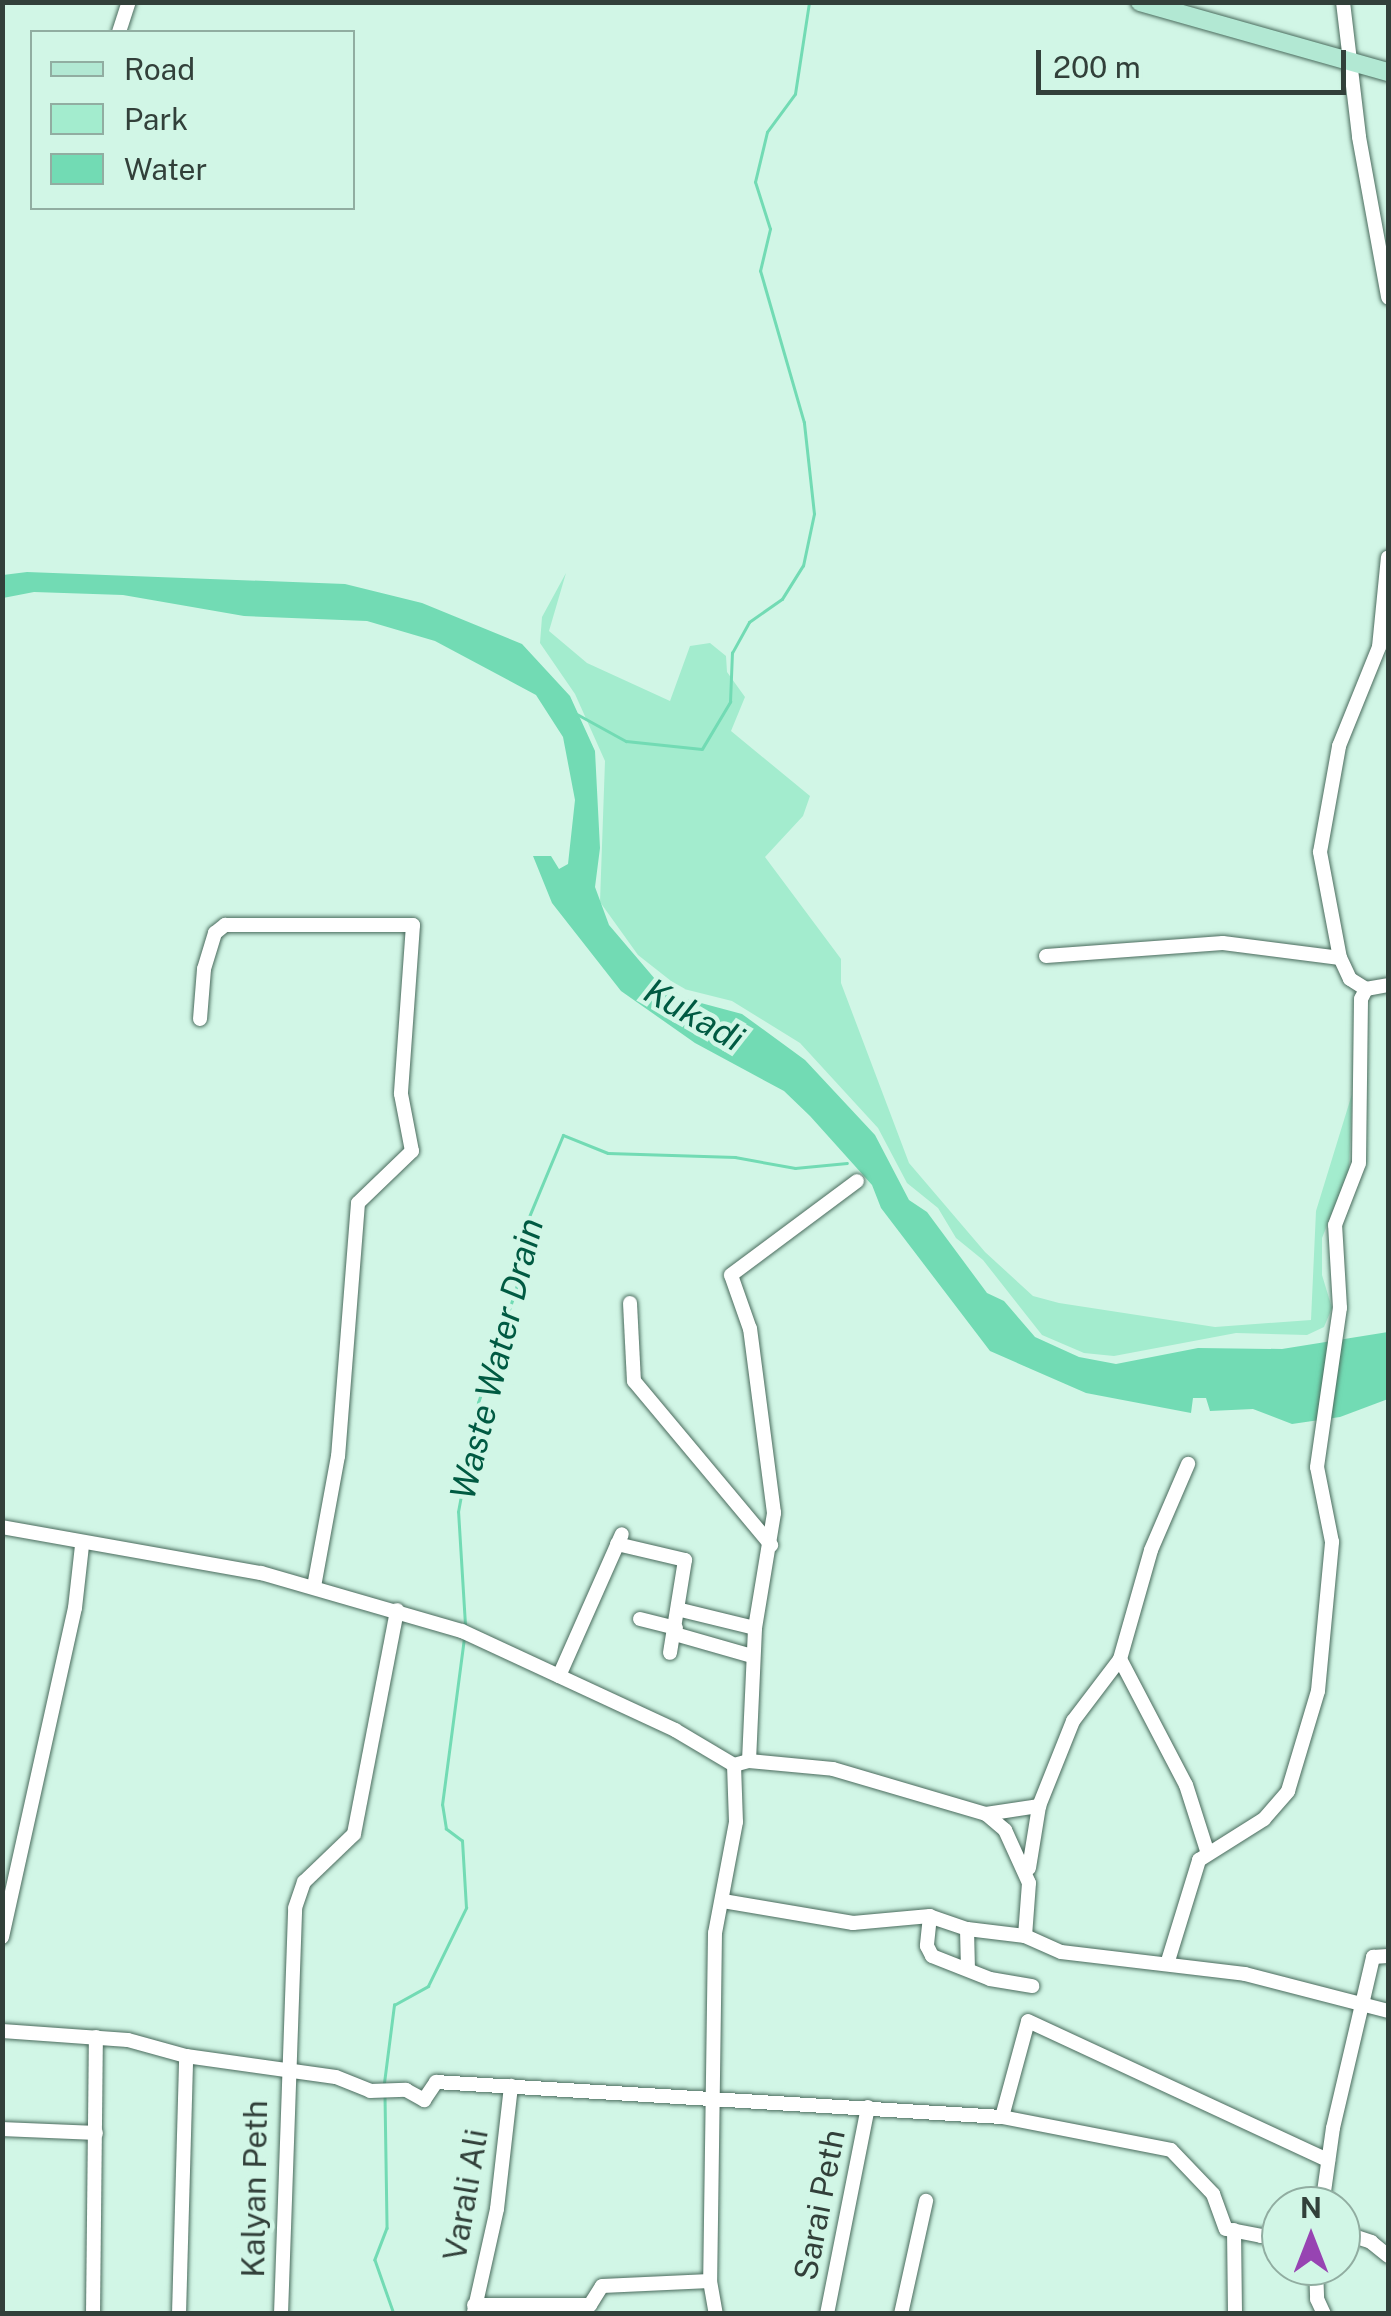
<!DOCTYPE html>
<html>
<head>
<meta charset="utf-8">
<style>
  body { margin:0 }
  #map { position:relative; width:1391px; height:2316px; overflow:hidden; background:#d1f6e6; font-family:"Public Sans",sans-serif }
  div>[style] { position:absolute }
  .green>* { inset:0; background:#a3ecce }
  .water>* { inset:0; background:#72dbb4 }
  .stream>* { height:2.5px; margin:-1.25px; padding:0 1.25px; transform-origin:1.25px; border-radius:1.25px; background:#72dbb4 }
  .roads { filter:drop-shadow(0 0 2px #4a6b5d) drop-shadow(0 0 2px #4a6b5d) }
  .minor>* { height:14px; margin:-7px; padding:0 7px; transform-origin:7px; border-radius:7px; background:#fff }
  .major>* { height:18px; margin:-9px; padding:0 9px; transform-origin:9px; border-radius:9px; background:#b2e8d3 }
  span { translate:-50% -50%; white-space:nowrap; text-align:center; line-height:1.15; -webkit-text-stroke:9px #d1f6e6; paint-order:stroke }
  .street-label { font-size:32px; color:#32403a }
  .water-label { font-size:35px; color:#005a42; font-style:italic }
  .frame { position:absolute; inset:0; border:5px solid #32403a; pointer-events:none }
  .legend { position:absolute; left:30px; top:30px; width:325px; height:180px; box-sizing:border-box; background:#d1f6e6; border:2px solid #91ada1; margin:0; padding:12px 18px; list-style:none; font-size:30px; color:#32403a }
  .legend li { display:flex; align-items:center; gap:20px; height:50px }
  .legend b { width:50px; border:2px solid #91ada1 }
  .north { position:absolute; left:1261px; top:2186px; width:100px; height:100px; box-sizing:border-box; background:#d1f6e6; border:2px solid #91ada1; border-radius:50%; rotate:0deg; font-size:28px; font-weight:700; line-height:40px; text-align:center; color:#32403a }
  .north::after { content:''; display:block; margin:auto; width:35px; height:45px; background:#9744b2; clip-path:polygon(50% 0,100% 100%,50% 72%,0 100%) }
  .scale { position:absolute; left:1036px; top:50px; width:310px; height:45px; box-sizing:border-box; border:5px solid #32403a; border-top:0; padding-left:12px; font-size:30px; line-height:35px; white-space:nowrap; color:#32403a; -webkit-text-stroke:8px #d1f6e6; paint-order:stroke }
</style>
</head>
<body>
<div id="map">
  <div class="green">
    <div style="clip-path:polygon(566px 573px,549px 631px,587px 663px,670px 701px,690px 646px,710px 643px,726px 656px,727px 672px,745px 697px,731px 731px,810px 796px,803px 816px,765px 857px,841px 959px,841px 983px,909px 1163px,985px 1252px,1033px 1296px,1059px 1303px,1215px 1327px,1311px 1320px,1316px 1211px,1352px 1094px,1349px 1170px,1322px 1238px,1322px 1275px,1332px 1308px,1324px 1327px,1307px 1335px,1236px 1333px,1114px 1356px,1084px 1353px,1042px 1335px,983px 1260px,956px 1238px,938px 1208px,907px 1183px,878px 1128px,800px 1043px,732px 1001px,680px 988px,638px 955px,600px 902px,605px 761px,575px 694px,540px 643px,542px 617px)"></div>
  </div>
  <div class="water">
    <div style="clip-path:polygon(27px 572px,345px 584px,422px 603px,522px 644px,570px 696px,595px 751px,600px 848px,595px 887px,609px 925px,655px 979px,686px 999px,742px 1014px,805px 1060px,875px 1135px,909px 1200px,927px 1212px,987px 1293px,1004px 1301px,1035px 1337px,1079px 1357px,1116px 1364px,1198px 1348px,1282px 1349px,1388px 1332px,1388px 1399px,1340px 1417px,1292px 1424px,1253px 1409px,1210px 1411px,1206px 1398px,1193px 1398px,1191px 1413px,1086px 1393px,990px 1351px,881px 1208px,872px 1185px,810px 1116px,784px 1091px,695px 1043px,621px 991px,552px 903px,533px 856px,551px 856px,559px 869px,568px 864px,575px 800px,563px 737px,536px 695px,435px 641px,367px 621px,244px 616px,123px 595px,34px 592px,3px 598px,3px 575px)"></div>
  </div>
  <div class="stream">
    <div style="left:577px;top:714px;width:56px;rotate:28.9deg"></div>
    <div style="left:626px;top:741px;width:76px;rotate:6deg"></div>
    <div style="left:702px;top:749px;width:55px;rotate:-59.2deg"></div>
    <div style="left:730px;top:702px;width:49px;rotate:-87.7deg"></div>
    <div style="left:732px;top:653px;width:35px;rotate:-61deg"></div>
    <div style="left:749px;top:622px;width:40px;rotate:-34.9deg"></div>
    <div style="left:782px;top:599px;width:39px;rotate:-58deg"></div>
    <div style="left:803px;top:566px;width:53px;rotate:-78.1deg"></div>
    <div style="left:814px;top:514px;width:92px;rotate:-96.3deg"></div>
    <div style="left:804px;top:423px;width:158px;rotate:-106.1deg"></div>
    <div style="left:760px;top:271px;width:43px;rotate:-76.6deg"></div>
    <div style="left:770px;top:229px;width:49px;rotate:-107.7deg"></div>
    <div style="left:755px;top:182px;width:51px;rotate:-76.5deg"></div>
    <div style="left:767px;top:132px;width:47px;rotate:-53.6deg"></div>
    <div style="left:795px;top:94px;width:93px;rotate:-81.3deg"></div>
    <div style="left:465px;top:1625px;width:113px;rotate:-93.5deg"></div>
    <div style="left:458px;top:1512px;width:111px;rotate:-79.6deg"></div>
    <div style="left:478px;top:1403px;width:120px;rotate:-71.6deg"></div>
    <div style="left:516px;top:1289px;width:66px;rotate:-81.3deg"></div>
    <div style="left:526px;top:1224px;width:96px;rotate:-67.4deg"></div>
    <div style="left:563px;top:1135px;width:48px;rotate:21.8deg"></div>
    <div style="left:608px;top:1153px;width:127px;rotate:1.8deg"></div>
    <div style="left:735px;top:1157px;width:61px;rotate:10.4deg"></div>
    <div style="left:795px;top:1168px;width:52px;rotate:-5.5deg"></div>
    <div style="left:384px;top:2083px;width:79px;rotate:-82.7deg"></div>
    <div style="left:394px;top:2005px;width:39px;rotate:-29deg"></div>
    <div style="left:428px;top:1986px;width:87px;rotate:-64deg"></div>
    <div style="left:466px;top:1908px;width:67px;rotate:-93.4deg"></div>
    <div style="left:462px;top:1841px;width:20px;rotate:-143deg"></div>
    <div style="left:446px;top:1829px;width:24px;rotate:-99deg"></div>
    <div style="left:442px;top:1805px;width:168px;rotate:-82.5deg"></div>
    <div style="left:385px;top:2096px;width:132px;rotate:89.1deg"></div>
    <div style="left:387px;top:2228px;width:34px;rotate:111deg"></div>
    <div style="left:375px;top:2260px;width:57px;rotate:70.6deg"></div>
  </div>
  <div class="roads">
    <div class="minor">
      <div style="left:1343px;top:2px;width:136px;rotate:83.2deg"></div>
      <div style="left:1359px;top:137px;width:163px;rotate:79.7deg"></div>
      <div style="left:119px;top:32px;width:32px;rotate:-72deg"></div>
      <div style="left:1046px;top:956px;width:177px;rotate:-4.2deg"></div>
      <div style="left:1223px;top:943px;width:118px;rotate:7.3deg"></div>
      <div style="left:1366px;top:989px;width:19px;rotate:-148deg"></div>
      <div style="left:1350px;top:979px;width:23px;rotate:-115deg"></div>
      <div style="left:1340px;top:958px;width:108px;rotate:-100.7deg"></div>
      <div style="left:1320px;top:852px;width:108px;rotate:-79.8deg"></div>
      <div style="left:1339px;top:746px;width:107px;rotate:-68deg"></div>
      <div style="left:1379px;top:647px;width:90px;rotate:-84.3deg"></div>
      <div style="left:200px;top:1019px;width:50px;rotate:-85.4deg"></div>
      <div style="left:204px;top:969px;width:38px;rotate:-73deg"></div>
      <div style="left:215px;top:933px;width:13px;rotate:-39deg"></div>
      <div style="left:225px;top:925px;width:188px"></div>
      <div style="left:413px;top:925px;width:169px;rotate:94.1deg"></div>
      <div style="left:401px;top:1094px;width:58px;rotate:79.1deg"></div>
      <div style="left:412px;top:1151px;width:75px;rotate:136.1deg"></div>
      <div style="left:358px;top:1203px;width:254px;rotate:94.5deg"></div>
      <div style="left:338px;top:1456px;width:133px;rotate:100.4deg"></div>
      <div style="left:630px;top:1303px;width:78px;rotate:87.1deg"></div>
      <div style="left:634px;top:1381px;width:214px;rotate:50.1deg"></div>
      <div style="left:2px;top:1527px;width:263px;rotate:10.1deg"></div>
      <div style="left:261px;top:1573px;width:209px;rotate:16.1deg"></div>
      <div style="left:462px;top:1631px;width:235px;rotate:24.9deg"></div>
      <div style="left:675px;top:1730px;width:69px;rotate:30.7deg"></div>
      <div style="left:734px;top:1765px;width:57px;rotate:88deg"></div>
      <div style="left:736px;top:1822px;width:113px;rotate:100.7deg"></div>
      <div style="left:715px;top:1933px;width:348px;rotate:90.8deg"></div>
      <div style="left:710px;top:2281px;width:34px;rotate:80deg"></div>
      <div style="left:617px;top:1544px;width:70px;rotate:13.2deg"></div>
      <div style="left:685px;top:1560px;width:94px;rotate:99.2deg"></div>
      <div style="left:681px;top:1610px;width:76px;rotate:13.7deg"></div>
      <div style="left:640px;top:1619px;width:37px;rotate:14deg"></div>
      <div style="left:675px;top:1634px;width:80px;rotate:15.9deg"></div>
      <div style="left:1120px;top:1659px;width:113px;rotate:-74.1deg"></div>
      <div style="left:1151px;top:1550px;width:94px;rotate:-66.7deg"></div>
      <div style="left:559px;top:1676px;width:155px;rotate:-66.1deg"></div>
      <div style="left:749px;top:1761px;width:133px;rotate:-87.4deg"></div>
      <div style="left:755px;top:1628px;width:117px;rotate:-80.6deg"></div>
      <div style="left:774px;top:1513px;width:186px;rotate:-97.4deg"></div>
      <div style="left:750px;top:1329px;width:57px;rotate:-109.4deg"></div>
      <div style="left:731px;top:1275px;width:157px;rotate:-36.7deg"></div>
      <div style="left:734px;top:1765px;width:16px;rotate:-15deg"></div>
      <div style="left:749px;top:1761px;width:84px;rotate:5.4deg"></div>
      <div style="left:833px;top:1769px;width:159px;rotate:16.4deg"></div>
      <div style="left:986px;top:1814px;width:25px;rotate:40deg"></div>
      <div style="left:1005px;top:1830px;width:58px;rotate:65.6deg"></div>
      <div style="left:1029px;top:1883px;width:53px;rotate:94.3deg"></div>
      <div style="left:1025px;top:1936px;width:39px;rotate:24deg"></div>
      <div style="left:1061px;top:1952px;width:185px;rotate:6.8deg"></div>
      <div style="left:1245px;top:1974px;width:148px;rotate:14.5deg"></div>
      <div style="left:986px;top:1814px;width:54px;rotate:-8.6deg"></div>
      <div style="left:1039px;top:1806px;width:92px;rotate:-68.2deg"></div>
      <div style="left:1073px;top:1721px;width:78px;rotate:-52.8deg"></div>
      <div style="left:1120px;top:1659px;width:142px;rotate:62.4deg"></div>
      <div style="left:1186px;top:1785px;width:69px;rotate:72.3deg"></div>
      <div style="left:1029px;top:1868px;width:63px;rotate:-80.8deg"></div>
      <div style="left:723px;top:1901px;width:132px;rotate:9.6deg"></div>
      <div style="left:853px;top:1923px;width:77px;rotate:-5.2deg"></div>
      <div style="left:967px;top:1929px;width:40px;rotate:88.6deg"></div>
      <div style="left:1025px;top:1936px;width:58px;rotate:-173.1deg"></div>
      <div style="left:967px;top:1929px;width:39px;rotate:-161deg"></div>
      <div style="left:930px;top:1916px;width:30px;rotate:96deg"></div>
      <div style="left:927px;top:1946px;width:11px;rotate:63deg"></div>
      <div style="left:932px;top:1956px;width:62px;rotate:21.6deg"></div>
      <div style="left:990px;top:1979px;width:43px;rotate:9.5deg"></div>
      <div style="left:2px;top:1937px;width:337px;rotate:-77.5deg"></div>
      <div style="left:75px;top:1608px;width:62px;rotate:-83.6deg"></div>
      <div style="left:1168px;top:1961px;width:106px;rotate:-72.9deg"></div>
      <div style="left:1199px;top:1860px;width:77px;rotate:-32.2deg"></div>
      <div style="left:1264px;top:1819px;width:37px;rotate:-49deg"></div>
      <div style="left:1288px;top:1791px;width:104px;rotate:-73.3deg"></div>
      <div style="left:1318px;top:1691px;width:150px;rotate:-84.6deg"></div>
      <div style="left:1332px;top:1542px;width:76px;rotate:-101.3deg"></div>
      <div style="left:1317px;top:1467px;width:161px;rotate:-81.8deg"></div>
      <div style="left:1340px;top:1308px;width:83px;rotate:-93.4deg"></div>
      <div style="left:1335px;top:1225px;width:66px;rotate:-68.8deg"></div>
      <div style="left:1359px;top:1163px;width:164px;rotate:-89.3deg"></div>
      <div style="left:1361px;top:999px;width:11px;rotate:-63deg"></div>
      <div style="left:1366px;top:989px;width:22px;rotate:-10deg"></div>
      <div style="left:2px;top:2031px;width:126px;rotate:4.1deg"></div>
      <div style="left:128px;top:2040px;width:60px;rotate:15.4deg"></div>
      <div style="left:186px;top:2056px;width:151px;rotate:8deg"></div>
      <div style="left:336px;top:2077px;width:37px;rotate:22deg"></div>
      <div style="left:370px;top:2091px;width:36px;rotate:-2deg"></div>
      <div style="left:406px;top:2090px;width:21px;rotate:29deg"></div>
      <div style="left:424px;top:2100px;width:22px;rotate:-56deg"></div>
      <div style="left:436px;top:2082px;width:567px;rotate:3.54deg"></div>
      <div style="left:1002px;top:2117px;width:172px;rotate:11deg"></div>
      <div style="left:1171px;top:2150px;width:61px;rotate:46.3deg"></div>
      <div style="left:1213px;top:2194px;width:37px;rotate:70deg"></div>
      <div style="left:1226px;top:2229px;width:36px;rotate:11deg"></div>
      <div style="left:1261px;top:2236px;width:20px;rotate:-11deg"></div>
      <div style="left:1002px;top:2117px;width:99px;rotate:-74.8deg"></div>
      <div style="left:1028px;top:2021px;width:331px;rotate:24.9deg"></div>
      <div style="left:2px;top:2129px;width:94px;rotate:2.4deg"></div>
      <div style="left:1322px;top:2206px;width:79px;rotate:-82deg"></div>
      <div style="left:1333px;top:2128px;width:176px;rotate:-76.8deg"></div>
      <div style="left:1373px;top:1957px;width:15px;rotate:-4deg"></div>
      <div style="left:1234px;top:2230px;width:84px;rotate:89.3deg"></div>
      <div style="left:1341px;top:2232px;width:32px;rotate:18deg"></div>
      <div style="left:1371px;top:2242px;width:22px;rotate:39deg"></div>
      <div style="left:1316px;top:2266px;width:33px;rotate:88deg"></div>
      <div style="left:1317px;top:2299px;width:17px;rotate:65deg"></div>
      <div style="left:474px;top:2305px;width:116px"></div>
      <div style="left:590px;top:2305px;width:22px;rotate:-58deg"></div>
      <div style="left:602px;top:2286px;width:108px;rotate:-2.7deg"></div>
      <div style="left:474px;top:2312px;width:106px;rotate:-77.4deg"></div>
      <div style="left:497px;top:2209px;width:124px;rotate:-83.5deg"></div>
      <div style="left:93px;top:2314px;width:277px;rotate:-89.4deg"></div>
      <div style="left:179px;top:2314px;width:258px;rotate:-88.4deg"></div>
      <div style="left:281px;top:2314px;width:406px;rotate:-88deg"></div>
      <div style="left:295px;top:1908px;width:28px;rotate:-71deg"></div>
      <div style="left:304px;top:1882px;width:69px;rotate:-43.8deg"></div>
      <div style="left:354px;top:1834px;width:228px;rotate:-79.1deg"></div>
      <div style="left:827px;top:2314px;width:211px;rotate:-78.8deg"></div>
      <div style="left:901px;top:2314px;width:116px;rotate:-77.5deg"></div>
    </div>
    <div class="major">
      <div style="left:1140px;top:2px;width:258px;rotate:15.8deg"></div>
    </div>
  </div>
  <div class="street-label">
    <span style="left:255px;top:2189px;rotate:-89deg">Kalyan Peth</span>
    <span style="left:466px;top:2195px;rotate:-80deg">Varali Ali</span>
    <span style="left:820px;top:2205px;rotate:-79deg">Sarai Peth</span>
  </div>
  <div class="water-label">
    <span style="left:694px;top:1015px;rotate:30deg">Kukadi</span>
    <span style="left:497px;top:1359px;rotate:-76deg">Waste Water Drain</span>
  </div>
  <div class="frame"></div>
  <ul class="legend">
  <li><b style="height:12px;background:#b2e8d3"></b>Road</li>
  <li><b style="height:28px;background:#a3ecce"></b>Park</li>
  <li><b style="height:28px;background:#72dbb4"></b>Water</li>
  </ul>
  <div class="north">N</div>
  <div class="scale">200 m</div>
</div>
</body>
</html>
